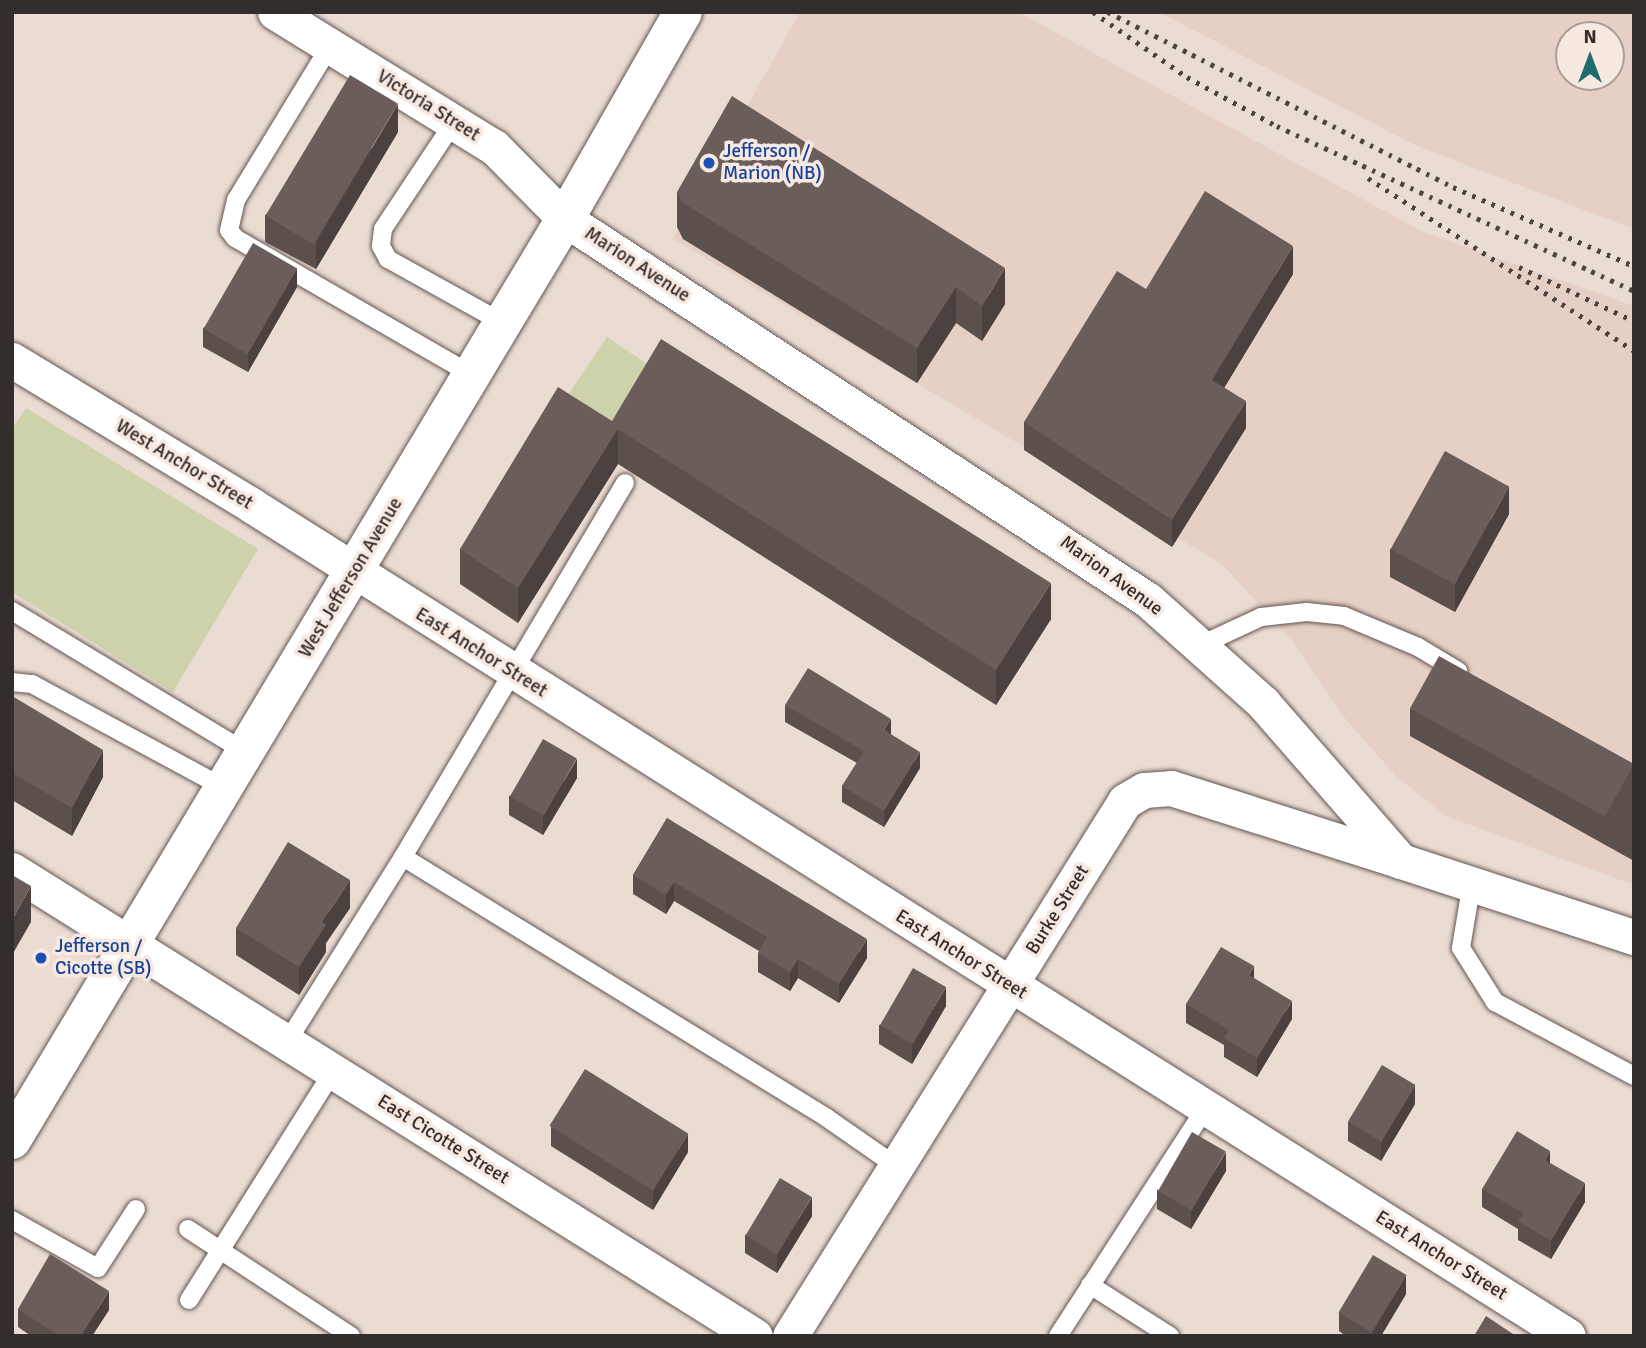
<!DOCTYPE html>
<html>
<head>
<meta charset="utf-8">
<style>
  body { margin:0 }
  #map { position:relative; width:1646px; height:1348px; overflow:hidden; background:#eadbd3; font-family:Signika,sans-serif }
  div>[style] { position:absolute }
  .built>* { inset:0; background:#e6cfc4 }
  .green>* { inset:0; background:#cdd2ab; transform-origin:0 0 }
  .roads { filter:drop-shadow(0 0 2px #635650) drop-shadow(0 0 2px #635650) }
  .service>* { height:18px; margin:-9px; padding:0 9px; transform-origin:9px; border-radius:9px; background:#fff }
  .minor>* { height:35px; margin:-17.5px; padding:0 17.5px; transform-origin:17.5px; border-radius:17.5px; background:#fff }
  .secondary>* { height:38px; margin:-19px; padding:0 19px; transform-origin:19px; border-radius:19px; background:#fff }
  .rail>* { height:5px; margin-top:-2.5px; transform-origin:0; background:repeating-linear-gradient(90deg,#4a4340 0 3.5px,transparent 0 10.5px) }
  .wall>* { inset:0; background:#5c504d }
  .shaded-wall>* { inset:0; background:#4b413e }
  .building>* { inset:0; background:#6b5d59; transform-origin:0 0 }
  .dots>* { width:19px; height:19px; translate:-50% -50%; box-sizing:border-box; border:4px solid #f7e8e0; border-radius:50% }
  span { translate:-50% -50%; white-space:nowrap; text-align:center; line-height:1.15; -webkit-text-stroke:7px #f7e8e0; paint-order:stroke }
  .street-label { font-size:19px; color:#332e2b }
  .transit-label { font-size:19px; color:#164399 }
  .left { translate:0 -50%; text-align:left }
  .frame { position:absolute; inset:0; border:14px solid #332e2b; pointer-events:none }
  .north { position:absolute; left:1555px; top:21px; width:70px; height:70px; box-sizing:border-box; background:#f7e8e0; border:2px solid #a99e98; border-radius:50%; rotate:0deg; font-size:19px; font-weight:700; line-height:28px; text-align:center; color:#332e2b }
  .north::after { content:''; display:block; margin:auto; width:24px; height:32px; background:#1f6c6f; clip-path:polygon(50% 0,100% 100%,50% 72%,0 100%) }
</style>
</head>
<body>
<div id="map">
  <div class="built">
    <div style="clip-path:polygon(800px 12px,1018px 12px,1423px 232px,1634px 306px,1634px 885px,1446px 816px,1396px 776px,1343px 716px,1293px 642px,1222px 564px,673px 239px)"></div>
    <div style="clip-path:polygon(evenodd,1159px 12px,1634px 12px,1634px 229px,1417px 146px,1159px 12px,1569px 35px,1611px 35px,1611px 77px,1569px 77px,1569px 35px)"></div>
  </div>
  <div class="green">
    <div style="left:607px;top:337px;width:65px;height:99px;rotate:34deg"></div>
    <div style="clip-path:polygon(26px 408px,258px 549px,173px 692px,12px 592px,12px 429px)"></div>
  </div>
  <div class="roads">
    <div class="service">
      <div style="left:330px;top:46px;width:180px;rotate:121.4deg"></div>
      <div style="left:236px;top:200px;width:31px;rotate:103deg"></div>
      <div style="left:229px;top:230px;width:10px;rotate:53deg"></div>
      <div style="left:235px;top:238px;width:274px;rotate:30deg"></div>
      <div style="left:454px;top:122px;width:128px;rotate:123.6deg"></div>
      <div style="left:383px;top:229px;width:17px;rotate:97deg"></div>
      <div style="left:381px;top:246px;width:15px;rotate:62deg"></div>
      <div style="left:388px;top:259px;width:132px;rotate:29.1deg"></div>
      <div style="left:625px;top:483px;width:435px;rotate:120.7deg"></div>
      <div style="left:403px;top:857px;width:498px;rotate:31.6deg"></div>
      <div style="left:827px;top:1118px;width:84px;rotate:34.8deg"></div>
      <div style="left:12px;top:611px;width:273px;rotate:31.1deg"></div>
      <div style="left:1201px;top:645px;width:66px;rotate:-25deg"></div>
      <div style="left:1261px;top:617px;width:46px;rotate:-6.2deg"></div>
      <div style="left:1307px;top:612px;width:37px;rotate:6deg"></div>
      <div style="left:1344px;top:616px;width:80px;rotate:22.7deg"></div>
      <div style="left:1418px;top:647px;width:47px;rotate:31deg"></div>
      <div style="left:12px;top:682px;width:20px;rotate:6deg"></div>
      <div style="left:32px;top:684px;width:218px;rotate:28.4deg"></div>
      <div style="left:1472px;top:882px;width:67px;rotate:99.5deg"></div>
      <div style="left:1461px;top:948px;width:64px;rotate:57.8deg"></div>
      <div style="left:1495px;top:1002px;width:157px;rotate:28deg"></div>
      <div style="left:287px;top:1042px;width:218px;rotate:-57.9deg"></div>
      <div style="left:12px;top:1220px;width:98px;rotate:29.2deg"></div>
      <div style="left:98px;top:1268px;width:70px;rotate:-57.2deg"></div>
      <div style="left:188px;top:1229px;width:195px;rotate:33.3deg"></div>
      <div style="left:1090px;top:1285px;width:95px;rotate:32.5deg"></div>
      <div style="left:189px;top:1300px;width:271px;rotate:-57.8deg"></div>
      <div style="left:1058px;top:1336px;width:270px;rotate:-57.1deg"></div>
    </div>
    <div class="minor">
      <div style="left:275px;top:12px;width:257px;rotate:31.7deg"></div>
      <div style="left:494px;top:147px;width:101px;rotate:45.4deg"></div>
      <div style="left:565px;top:219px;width:696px;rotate:33.17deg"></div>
      <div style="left:1148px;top:600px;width:154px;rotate:41.8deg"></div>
      <div style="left:1263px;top:703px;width:210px;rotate:48.9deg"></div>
      <div style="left:1401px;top:861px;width:245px;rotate:18.1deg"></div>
      <div style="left:12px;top:360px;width:280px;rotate:31.2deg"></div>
      <div style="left:251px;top:505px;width:1557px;rotate:32.25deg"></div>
      <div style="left:12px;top:870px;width:877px;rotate:32.1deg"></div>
      <div style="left:790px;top:1336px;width:631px;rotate:-57.95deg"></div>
      <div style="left:1125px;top:801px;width:22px;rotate:-30deg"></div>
      <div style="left:1144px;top:790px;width:27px;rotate:-4deg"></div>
      <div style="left:1171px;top:788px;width:241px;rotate:17.6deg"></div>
    </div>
    <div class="secondary">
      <div style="left:12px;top:1140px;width:1074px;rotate:-59.02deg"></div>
      <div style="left:565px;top:219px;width:238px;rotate:-60.3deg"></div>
    </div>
  </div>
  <div class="rail">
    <div style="left:1093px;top:12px;width:114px;rotate:34.7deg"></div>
    <div style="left:1187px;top:77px;width:102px;rotate:28.6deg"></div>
    <div style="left:1277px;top:126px;width:393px;rotate:24.8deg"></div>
    <div style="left:1108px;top:12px;width:387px;rotate:26.9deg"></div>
    <div style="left:1453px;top:187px;width:197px;rotate:23.6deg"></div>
    <div style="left:1368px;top:178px;width:317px;rotate:33deg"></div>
    <div style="left:1519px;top:267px;width:127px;rotate:25.2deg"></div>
  </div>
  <div class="wall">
    <div style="clip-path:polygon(398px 132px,316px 269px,265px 242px,265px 215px)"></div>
    <div style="clip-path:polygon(677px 192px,1005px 304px,982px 341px,956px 323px,917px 383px,683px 239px,677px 227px)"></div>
    <div style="clip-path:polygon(1293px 274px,1224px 388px,1246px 428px,1172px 547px,1024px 450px,1024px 422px,1146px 289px)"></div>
    <div style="clip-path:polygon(297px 287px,248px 372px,203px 347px,203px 328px)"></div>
    <div style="clip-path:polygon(612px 421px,1051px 619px,996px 705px,618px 464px,518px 623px,460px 584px,460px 549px)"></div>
    <div style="clip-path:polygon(1509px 514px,1455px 612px,1390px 577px,1390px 549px)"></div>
    <div style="clip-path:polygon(12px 696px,103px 777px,72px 836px,12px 800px)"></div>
    <div style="clip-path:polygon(785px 705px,891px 734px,920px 768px,884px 827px,842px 802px,842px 786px,857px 763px,785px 722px)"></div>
    <div style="clip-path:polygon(1410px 708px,1634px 765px,1634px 861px,1410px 736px)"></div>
    <div style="clip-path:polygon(577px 778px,543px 835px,509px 815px,509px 796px)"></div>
    <div style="clip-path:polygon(667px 818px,867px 958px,839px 1003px,798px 978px,790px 991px,758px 972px,758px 953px,759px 951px,674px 901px,666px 914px,633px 894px,633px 875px)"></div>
    <div style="clip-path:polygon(350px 908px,326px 943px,326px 952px,299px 995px,236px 955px,236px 928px)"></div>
    <div style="clip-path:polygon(1254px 978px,1292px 1019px,1257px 1077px,1224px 1057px,1224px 1045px,1186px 1023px,1186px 1004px)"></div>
    <div style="clip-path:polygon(946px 1006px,912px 1064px,879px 1044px,879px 1025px)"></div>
    <div style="clip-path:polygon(1415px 1104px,1381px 1161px,1348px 1141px,1348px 1122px)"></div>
    <div style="clip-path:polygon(551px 1127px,688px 1152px,653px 1210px,551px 1146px)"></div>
    <div style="clip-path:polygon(1550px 1163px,1585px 1202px,1551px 1259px,1518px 1240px,1518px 1229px,1482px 1207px,1482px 1189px)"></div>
    <div style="clip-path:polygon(1226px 1171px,1191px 1229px,1157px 1209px,1157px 1190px)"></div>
    <div style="clip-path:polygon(812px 1216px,777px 1273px,745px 1253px,745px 1235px)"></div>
    <div style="clip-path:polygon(1406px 1294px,1381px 1336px,1346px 1336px,1339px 1331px,1339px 1313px)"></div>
    <div style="clip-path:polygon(18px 1309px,109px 1310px,92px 1336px,31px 1336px,18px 1327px)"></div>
  </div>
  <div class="shaded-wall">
    <div style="clip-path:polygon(398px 104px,398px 132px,316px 269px,316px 242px)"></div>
    <div style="clip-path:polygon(1293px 246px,1293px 274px,1212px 408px,1212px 380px)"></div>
    <div style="clip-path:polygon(297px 268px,297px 287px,248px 372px,248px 353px)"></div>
    <div style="clip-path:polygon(1005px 268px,1005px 304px,982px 341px,982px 306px)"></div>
    <div style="clip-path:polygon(956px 287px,956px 323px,917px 383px,917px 348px)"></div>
    <div style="clip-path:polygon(1246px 401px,1246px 428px,1172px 547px,1172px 520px)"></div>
    <div style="clip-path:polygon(618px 429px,618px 464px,518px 623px,518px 588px)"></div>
    <div style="clip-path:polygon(1509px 486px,1509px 514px,1455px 612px,1455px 585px)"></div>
    <div style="clip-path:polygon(1051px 583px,1051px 619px,996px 705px,996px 670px)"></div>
    <div style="clip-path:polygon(891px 719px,891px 735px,884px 730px)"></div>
    <div style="clip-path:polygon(103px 750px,103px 777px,72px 836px,72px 808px)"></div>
    <div style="clip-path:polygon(920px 752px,920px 768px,884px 827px,884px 811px)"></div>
    <div style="clip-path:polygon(577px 759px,577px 778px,543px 835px,543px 816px)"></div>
    <div style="clip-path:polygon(350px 880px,350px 908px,326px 943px,326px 952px,299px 995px,299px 967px,322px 922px)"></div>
    <div style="clip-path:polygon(674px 882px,674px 901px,666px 914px,666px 895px)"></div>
    <div style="clip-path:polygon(31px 886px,31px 922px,12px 955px,12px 920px)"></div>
    <div style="clip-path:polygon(867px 939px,867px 958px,839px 1003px,839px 984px)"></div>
    <div style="clip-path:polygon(798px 959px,798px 978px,790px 991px,790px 972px)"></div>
    <div style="clip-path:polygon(1254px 966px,1254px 985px,1249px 975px)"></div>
    <div style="clip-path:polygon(946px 987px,946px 1006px,912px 1064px,912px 1045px)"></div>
    <div style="clip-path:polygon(1292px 1001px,1292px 1019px,1257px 1077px,1257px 1058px)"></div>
    <div style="clip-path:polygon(1415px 1085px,1415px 1104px,1381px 1161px,1381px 1142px)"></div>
    <div style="clip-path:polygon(688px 1134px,688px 1152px,653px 1210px,653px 1191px)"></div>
    <div style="clip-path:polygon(1550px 1151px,1550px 1170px,1545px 1160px)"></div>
    <div style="clip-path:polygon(1226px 1152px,1226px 1171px,1191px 1229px,1191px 1210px)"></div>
    <div style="clip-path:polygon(1585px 1183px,1585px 1202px,1551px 1259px,1551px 1241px)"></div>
    <div style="clip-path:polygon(812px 1197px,812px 1216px,777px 1273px,777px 1254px)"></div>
    <div style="clip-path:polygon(1406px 1275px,1406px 1294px,1381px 1336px,1372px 1336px,1372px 1332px)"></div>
    <div style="clip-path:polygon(109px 1291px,109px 1310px,92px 1336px,81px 1336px)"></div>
  </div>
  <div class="building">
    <div style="left:350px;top:75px;width:56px;height:164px;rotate:31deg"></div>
    <div style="clip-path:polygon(732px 96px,1005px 268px,982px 306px,956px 287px,917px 348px,683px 203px,677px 192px)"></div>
    <div style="clip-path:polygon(1205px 191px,1293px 246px,1212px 380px,1246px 401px,1172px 520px,1024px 422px,1117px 271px,1146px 289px)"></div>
    <div style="left:253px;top:243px;width:51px;height:99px;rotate:30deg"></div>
    <div style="clip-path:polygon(661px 339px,1051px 583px,996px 670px,618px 429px,518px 588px,460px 549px,558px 387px,612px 421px)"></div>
    <div style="left:1445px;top:451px;width:73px;height:112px;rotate:29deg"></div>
    <div style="left:1439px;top:656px;width:223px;height:60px;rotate:29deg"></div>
    <div style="clip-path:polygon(808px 668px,891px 719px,884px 730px,920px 752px,884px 811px,842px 786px,864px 751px,785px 705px)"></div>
    <div style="clip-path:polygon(12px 696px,103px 750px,72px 808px,12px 773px)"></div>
    <div style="left:543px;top:739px;width:39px;height:66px;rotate:30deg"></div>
    <div style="clip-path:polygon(667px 818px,867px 939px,839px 984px,798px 959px,790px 972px,758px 953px,767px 937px,674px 882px,666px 895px,633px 875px)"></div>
    <div style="clip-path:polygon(288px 842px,350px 880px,322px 922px,326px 925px,299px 967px,236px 928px)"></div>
    <div style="clip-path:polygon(12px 875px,31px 886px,12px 920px)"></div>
    <div style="clip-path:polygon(1221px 947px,1254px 966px,1249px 975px,1292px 1001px,1257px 1058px,1224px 1038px,1229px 1030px,1186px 1004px)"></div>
    <div style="left:913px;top:968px;width:38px;height:66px;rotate:30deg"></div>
    <div style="left:1382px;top:1065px;width:39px;height:66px;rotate:31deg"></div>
    <div style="left:585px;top:1069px;width:122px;height:67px;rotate:32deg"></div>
    <div style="clip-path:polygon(1517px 1131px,1550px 1151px,1545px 1160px,1585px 1183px,1551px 1241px,1518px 1221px,1523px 1213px,1482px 1189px)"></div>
    <div style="left:1192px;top:1132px;width:39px;height:68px;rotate:30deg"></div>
    <div style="left:780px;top:1178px;width:37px;height:67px;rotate:31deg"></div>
    <div style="clip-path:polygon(50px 1254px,109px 1291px,81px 1336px,59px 1336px,18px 1309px)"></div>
    <div style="left:1373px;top:1255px;width:39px;height:67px;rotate:31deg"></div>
    <div style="clip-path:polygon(1486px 1316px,1516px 1336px,1474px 1336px)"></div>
  </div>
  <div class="dots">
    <div style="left:709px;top:163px;background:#1a4fb4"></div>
    <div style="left:41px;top:958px;background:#1a4fb4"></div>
  </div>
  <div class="street-label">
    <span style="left:428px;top:106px;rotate:32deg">Victoria Street</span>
    <span style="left:637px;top:265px;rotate:33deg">Marion Avenue</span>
    <span style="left:184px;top:465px;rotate:31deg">West Anchor Street</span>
    <span style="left:1111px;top:576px;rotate:36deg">Marion Avenue</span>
    <span style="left:351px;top:578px;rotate:-59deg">West Jefferson Avenue</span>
    <span style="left:481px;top:653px;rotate:32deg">East Anchor Street</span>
    <span style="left:1058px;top:910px;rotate:-58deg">Burke Street</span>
    <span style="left:961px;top:955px;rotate:32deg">East Anchor Street</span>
    <span style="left:443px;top:1140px;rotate:32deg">East Cicotte Street</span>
    <span style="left:1441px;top:1256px;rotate:32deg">East Anchor Street</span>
  </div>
  <div class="transit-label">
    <span class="left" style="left:723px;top:163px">Jefferson /<br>Marion (NB)</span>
    <span class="left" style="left:55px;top:958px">Jefferson /<br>Cicotte (SB)</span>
  </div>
  <div class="frame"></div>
  <div class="north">N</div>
</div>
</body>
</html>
